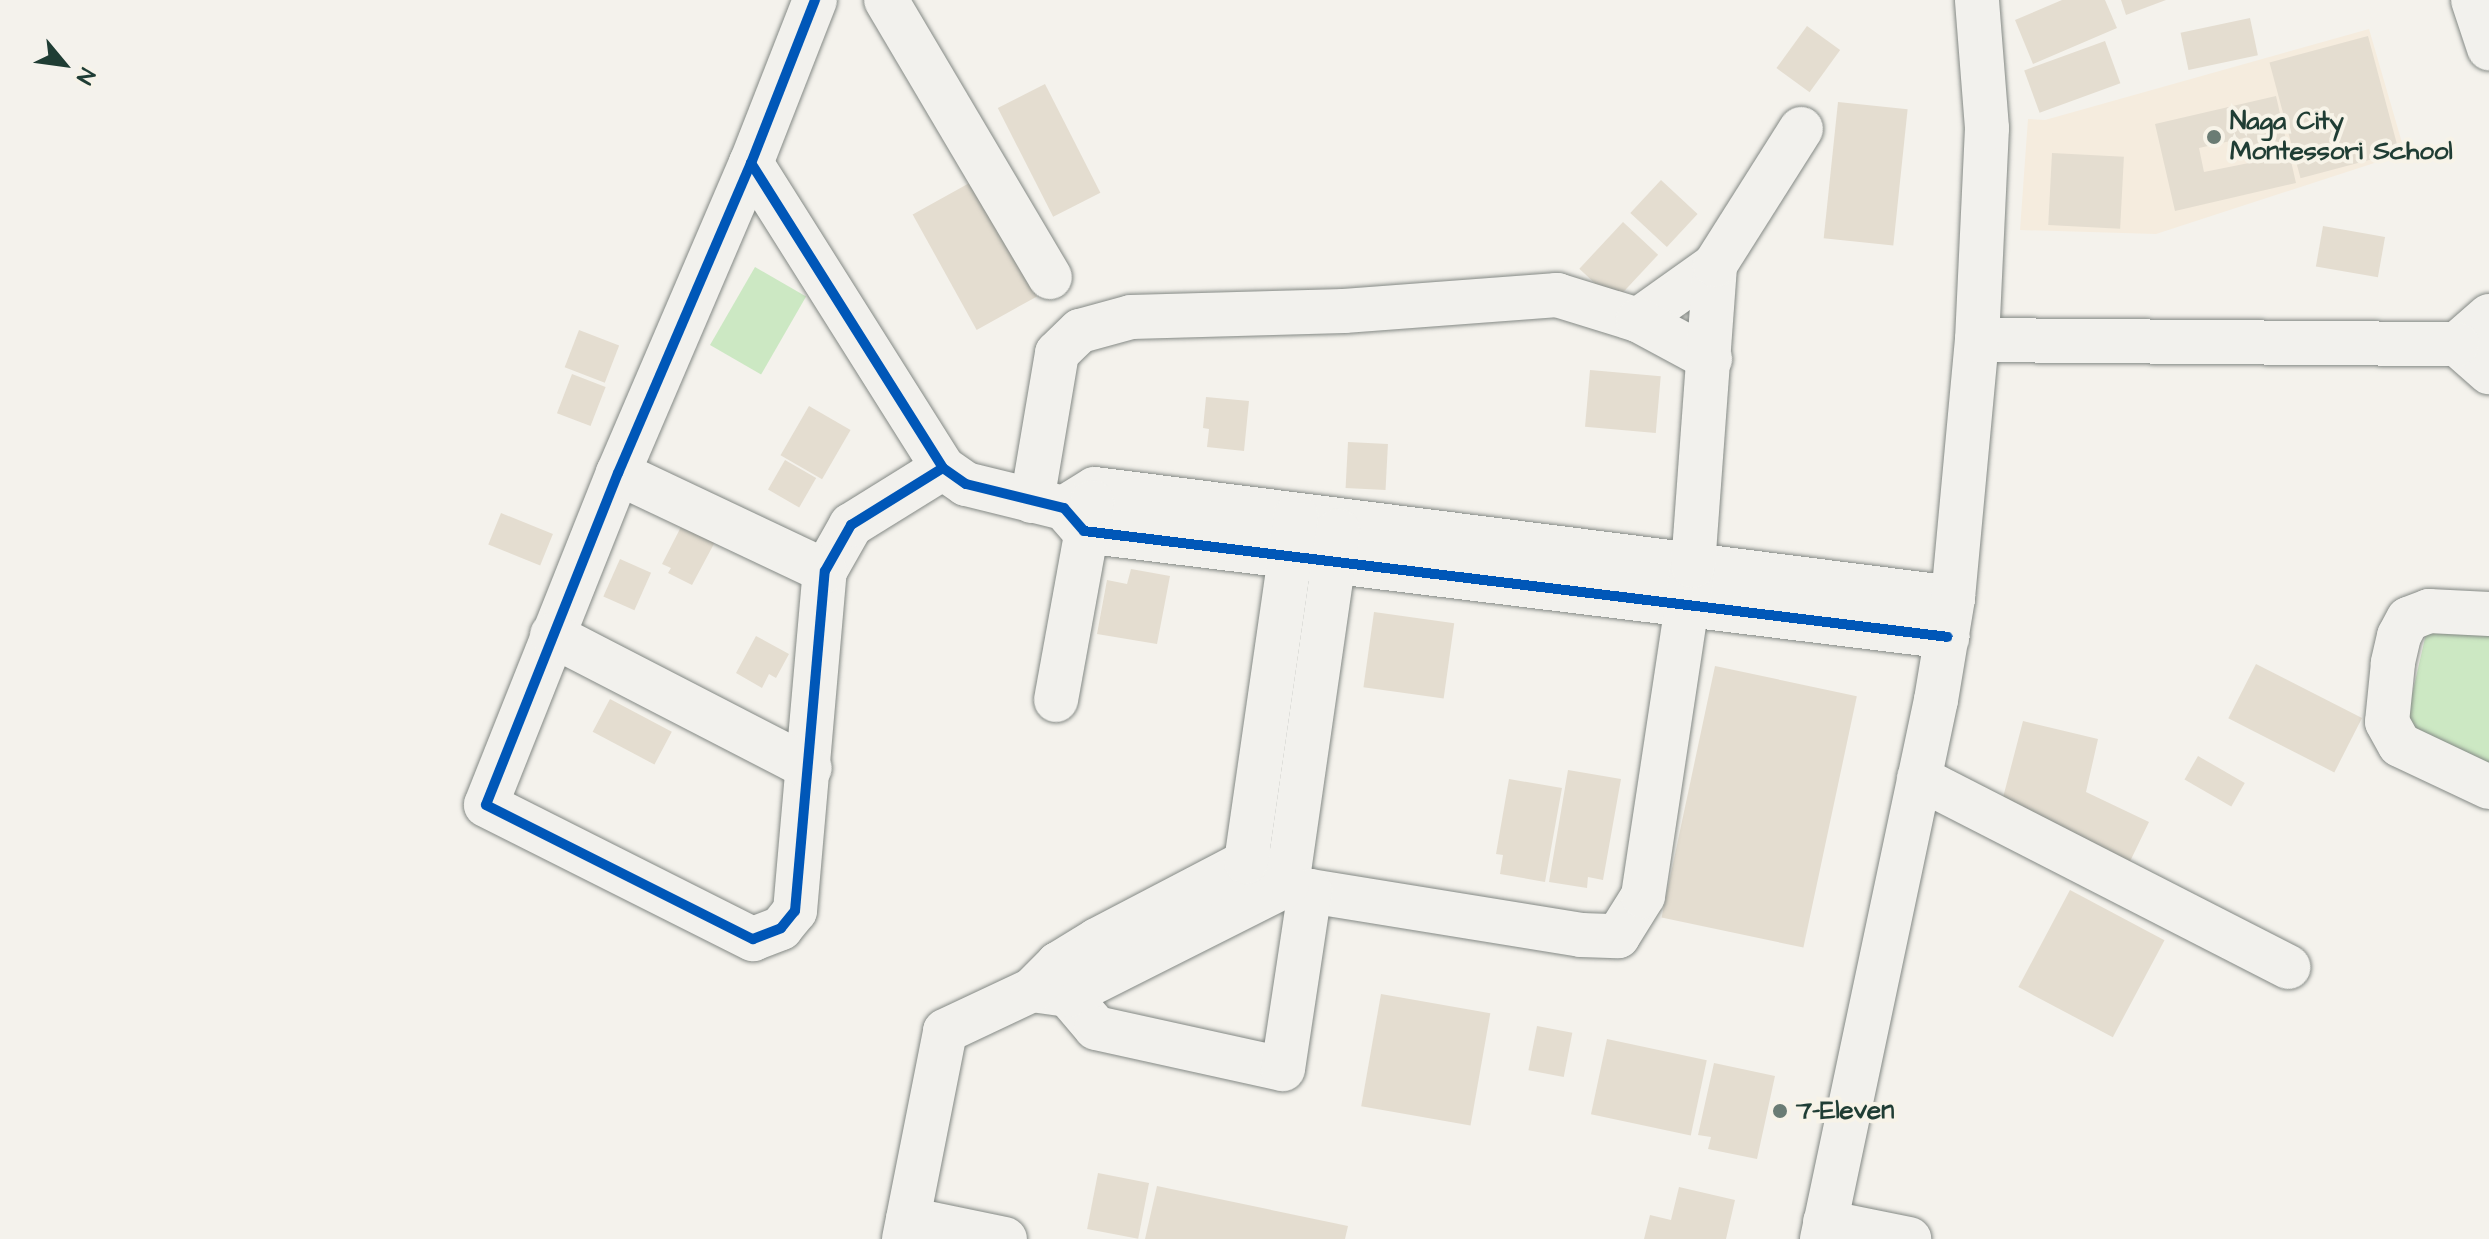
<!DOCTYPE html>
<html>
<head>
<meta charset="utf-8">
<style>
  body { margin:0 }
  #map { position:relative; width:2489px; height:1239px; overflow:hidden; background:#f4f2ec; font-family:"Architects Daughter",sans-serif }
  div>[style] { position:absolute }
  .built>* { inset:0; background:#f5ecde }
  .green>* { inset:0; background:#cce8c3; transform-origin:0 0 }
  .building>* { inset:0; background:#e4ddd0; transform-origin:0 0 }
  .roads { filter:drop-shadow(0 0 2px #848985) drop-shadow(0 0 2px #848985) }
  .minor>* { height:44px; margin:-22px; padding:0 22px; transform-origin:22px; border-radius:22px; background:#f2f1ed }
  .major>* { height:44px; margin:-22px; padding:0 22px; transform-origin:22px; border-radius:22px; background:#f2f1ed }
  .cycleway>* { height:10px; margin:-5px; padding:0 5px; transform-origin:5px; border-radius:5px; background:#0057b8 }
  .dots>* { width:22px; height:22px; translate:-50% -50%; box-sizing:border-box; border:4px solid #f7f3e8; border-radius:50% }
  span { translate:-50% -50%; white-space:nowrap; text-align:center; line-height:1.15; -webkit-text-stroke:8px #f7f3e8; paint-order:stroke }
  .poi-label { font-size:26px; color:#1f3d34; font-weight:700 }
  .left { translate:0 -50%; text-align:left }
  .north { position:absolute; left:24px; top:24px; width:80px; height:80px; -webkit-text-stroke:6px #f7f3e8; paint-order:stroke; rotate:119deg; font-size:22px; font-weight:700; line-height:32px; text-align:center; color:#1f3d34 }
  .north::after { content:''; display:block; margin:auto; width:28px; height:36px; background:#1f3d34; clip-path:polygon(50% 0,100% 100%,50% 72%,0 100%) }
</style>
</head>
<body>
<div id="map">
  <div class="built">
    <div style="clip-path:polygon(2369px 29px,2405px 153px,2156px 234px,2020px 230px,2028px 119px,2045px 120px)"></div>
  </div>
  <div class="green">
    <div style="left:755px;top:267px;width:59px;height:90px;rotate:30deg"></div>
    <div style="clip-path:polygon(2428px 625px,2489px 631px,2489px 766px,2405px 725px)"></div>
  </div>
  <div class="building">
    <div style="clip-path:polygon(2062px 0,2105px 0,2117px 28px,2033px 64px,2015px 20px)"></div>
    <div style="clip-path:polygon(2121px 0,2166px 0,2126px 15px)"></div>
    <div style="left:2250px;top:18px;width:38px;height:71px;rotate:78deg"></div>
    <div style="left:1807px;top:26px;width:41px;height:52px;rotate:36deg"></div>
    <div style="left:2368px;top:36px;width:120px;height:102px;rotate:75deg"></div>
    <div style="left:2105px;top:41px;width:45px;height:86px;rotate:70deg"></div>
    <div style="left:1045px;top:84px;width:122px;height:53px;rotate:63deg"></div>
    <div style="clip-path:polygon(evenodd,2276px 96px,2296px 183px,2175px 211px,2155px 124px,2276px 96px,2244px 138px,2249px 163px,2204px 172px,2199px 148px,2244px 138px)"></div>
    <div style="left:1838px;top:102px;width:70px;height:137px;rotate:6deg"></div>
    <div style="left:2052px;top:153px;width:72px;height:72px;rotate:3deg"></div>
    <div style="left:1661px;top:180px;width:50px;height:45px;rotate:43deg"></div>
    <div style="left:973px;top:181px;width:132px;height:69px;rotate:61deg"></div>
    <div style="left:1623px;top:222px;width:48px;height:64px;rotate:43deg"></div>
    <div style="left:2323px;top:226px;width:63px;height:41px;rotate:10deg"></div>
    <div style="left:579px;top:330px;width:43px;height:40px;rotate:21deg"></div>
    <div style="left:1590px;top:370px;width:71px;height:57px;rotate:5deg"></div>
    <div style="left:572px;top:374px;width:36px;height:42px;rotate:21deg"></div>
    <div style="clip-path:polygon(1206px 397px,1249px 401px,1244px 451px,1207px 447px,1209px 429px,1203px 428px)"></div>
    <div style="left:809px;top:406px;width:48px;height:57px;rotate:30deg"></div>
    <div style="left:1348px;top:442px;width:40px;height:46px;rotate:3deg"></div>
    <div style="left:785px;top:460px;width:36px;height:34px;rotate:30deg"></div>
    <div style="left:501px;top:513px;width:56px;height:34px;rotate:22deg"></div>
    <div style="clip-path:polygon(683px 523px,716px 540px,692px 585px,668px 573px,671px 568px,662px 564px)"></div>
    <div style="left:620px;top:559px;width:34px;height:41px;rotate:24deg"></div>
    <div style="clip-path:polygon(1131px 569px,1170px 576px,1157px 644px,1097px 634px,1107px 580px,1127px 584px)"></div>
    <div style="left:1374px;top:612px;width:81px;height:76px;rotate:8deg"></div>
    <div style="clip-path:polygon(756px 636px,789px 654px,776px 678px,769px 674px,762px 688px,736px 673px)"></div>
    <div style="left:2256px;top:664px;width:119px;height:61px;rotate:27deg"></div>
    <div style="left:1715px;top:666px;width:145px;height:257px;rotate:12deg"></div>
    <div style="left:610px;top:699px;width:70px;height:37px;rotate:28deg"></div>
    <div style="clip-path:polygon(2023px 721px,2098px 739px,2086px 792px,2149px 822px,2123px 876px,2000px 809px)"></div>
    <div style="left:2198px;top:756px;width:54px;height:27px;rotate:30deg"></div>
    <div style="clip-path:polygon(1568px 770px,1621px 779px,1603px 880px,1588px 877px,1587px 888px,1549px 882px)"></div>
    <div style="clip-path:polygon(1509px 779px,1562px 788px,1545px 882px,1500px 874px,1503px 855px,1496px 854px)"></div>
    <div style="left:2070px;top:890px;width:107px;height:110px;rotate:28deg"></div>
    <div style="left:1381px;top:994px;width:111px;height:114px;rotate:10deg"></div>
    <div style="left:1537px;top:1026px;width:36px;height:45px;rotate:11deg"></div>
    <div style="left:1607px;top:1039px;width:102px;height:77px;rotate:12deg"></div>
    <div style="clip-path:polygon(1714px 1063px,1775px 1076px,1757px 1159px,1708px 1149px,1711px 1137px,1698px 1135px)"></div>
    <div style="left:1098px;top:1173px;width:52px;height:57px;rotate:11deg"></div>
    <div style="clip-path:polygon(1157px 1186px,1348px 1226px,1345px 1239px,1145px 1239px)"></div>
    <div style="clip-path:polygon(1679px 1187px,1735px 1200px,1726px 1239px,1644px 1239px,1650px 1215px,1671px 1220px)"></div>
  </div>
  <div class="roads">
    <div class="minor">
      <div style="left:815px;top:0;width:175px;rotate:111.4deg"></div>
      <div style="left:751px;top:163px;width:337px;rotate:113.2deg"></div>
      <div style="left:618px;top:473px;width:357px;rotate:111.7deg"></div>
      <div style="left:486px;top:805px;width:299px;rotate:26.7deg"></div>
      <div style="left:753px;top:939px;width:30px;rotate:-21deg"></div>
      <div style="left:781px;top:928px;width:22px;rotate:-51deg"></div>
      <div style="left:795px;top:911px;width:341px;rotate:-85deg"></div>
      <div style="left:825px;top:571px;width:53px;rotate:-60.5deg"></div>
      <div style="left:851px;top:525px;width:108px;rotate:-31.8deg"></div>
      <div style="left:886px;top:0;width:322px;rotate:59.4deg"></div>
      <div style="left:2473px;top:0;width:51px;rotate:71.6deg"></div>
      <div style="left:751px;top:163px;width:360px;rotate:57.8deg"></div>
      <div style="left:943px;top:468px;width:28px;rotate:35deg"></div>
      <div style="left:966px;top:484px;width:101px;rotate:13.8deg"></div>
      <div style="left:1064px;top:508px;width:30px;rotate:49deg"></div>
      <div style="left:1084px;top:531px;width:870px;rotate:6.99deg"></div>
      <div style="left:2489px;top:316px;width:43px;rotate:138.8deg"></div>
      <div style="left:2457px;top:344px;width:43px;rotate:41.2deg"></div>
      <div style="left:1638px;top:320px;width:95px;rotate:-35.5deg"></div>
      <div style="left:1977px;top:340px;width:480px;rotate:0.5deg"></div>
      <div style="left:618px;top:473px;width:229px;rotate:25.3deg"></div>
      <div style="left:1032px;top:501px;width:150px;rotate:-80.4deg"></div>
      <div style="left:1057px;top:353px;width:32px;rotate:-44deg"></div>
      <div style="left:1080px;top:331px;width:53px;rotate:-15.4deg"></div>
      <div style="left:1131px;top:317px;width:213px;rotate:-1.6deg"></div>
      <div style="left:1344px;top:311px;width:214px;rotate:-4.3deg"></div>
      <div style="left:1557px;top:295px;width:85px;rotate:17.2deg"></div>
      <div style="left:1638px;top:320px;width:82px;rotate:28.4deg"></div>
      <div style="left:1064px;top:508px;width:36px;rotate:-32deg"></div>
      <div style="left:1095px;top:489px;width:865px;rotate:7.24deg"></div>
      <div style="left:2489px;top:614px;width:60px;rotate:-177.1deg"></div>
      <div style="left:2429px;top:611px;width:22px;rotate:159deg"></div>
      <div style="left:2408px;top:619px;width:19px;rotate:118deg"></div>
      <div style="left:2399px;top:636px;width:28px;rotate:103deg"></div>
      <div style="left:2393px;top:663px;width:59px;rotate:95.8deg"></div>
      <div style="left:2387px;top:722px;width:26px;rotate:61deg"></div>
      <div style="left:2400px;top:745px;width:98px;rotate:25.3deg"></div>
      <div style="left:552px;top:635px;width:290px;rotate:27.3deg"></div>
      <div style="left:1056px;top:700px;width:201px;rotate:-79.7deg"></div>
      <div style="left:1919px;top:778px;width:415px;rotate:27.1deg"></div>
      <div style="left:1246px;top:862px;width:47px;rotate:29.3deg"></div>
      <div style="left:1287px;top:885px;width:24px;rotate:15deg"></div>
      <div style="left:1310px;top:891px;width:275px;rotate:9.2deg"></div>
      <div style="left:1581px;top:935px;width:37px;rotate:2deg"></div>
      <div style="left:1618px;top:936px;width:47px;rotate:-58deg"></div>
      <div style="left:1643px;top:896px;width:334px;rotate:-81.4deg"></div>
      <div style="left:1693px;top:566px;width:302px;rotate:-85.8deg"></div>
      <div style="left:1715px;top:265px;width:161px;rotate:-57.7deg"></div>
      <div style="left:1287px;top:885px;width:358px;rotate:-81.8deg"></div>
      <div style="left:1058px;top:964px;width:33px;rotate:72deg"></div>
      <div style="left:1068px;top:995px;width:43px;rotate:49.7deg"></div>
      <div style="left:1096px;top:1028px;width:191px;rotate:12.4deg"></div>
      <div style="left:1283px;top:1069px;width:180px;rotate:-81.4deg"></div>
      <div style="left:1039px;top:991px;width:29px;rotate:8deg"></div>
      <div style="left:1068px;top:995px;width:245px;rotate:-26.7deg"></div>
      <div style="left:908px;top:1219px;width:99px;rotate:11.7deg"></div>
      <div style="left:1825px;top:1222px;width:86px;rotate:11.4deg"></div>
      <div style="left:904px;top:1239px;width:212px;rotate:-78.8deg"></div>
      <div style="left:945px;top:1031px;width:96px;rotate:-25.2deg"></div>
      <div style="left:1032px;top:990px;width:37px;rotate:-45deg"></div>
      <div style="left:1058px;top:964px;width:46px;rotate:-31.6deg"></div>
      <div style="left:1097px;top:940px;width:168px;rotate:-27.6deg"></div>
      <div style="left:1246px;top:862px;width:350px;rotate:-81.8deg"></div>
    </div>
    <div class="major">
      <div style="left:1822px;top:1239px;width:551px;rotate:-78.06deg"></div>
      <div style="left:1936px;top:700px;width:103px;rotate:-80.5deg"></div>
      <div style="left:1953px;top:598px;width:259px;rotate:-84.7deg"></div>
      <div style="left:1977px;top:340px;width:212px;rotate:-87.3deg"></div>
      <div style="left:1987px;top:128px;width:128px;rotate:-94.5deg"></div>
    </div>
  </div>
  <div class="cycleway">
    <div style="left:815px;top:0;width:175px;rotate:111.4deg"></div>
    <div style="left:751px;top:163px;width:337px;rotate:113.2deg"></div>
    <div style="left:618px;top:473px;width:357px;rotate:111.7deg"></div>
    <div style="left:486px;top:805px;width:299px;rotate:26.7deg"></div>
    <div style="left:753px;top:939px;width:30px;rotate:-21deg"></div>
    <div style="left:781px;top:928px;width:22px;rotate:-51deg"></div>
    <div style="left:795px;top:911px;width:341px;rotate:-85deg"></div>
    <div style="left:825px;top:571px;width:53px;rotate:-60.5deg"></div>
    <div style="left:851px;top:525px;width:108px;rotate:-31.8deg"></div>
    <div style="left:751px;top:163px;width:360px;rotate:57.8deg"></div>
    <div style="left:943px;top:468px;width:28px;rotate:35deg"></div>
    <div style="left:966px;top:484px;width:101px;rotate:13.8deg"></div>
    <div style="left:1064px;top:508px;width:30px;rotate:49deg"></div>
    <div style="left:1084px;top:531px;width:870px;rotate:6.99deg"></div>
  </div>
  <div class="dots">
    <div style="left:2214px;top:137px;background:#6a7c74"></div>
    <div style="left:1780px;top:1111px;background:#6a7c74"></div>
  </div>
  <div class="poi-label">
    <span class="left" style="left:2230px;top:137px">Naga City<br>Montessori School</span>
    <span class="left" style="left:1796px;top:1111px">7-Eleven</span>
  </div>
  <div class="north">N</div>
</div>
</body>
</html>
